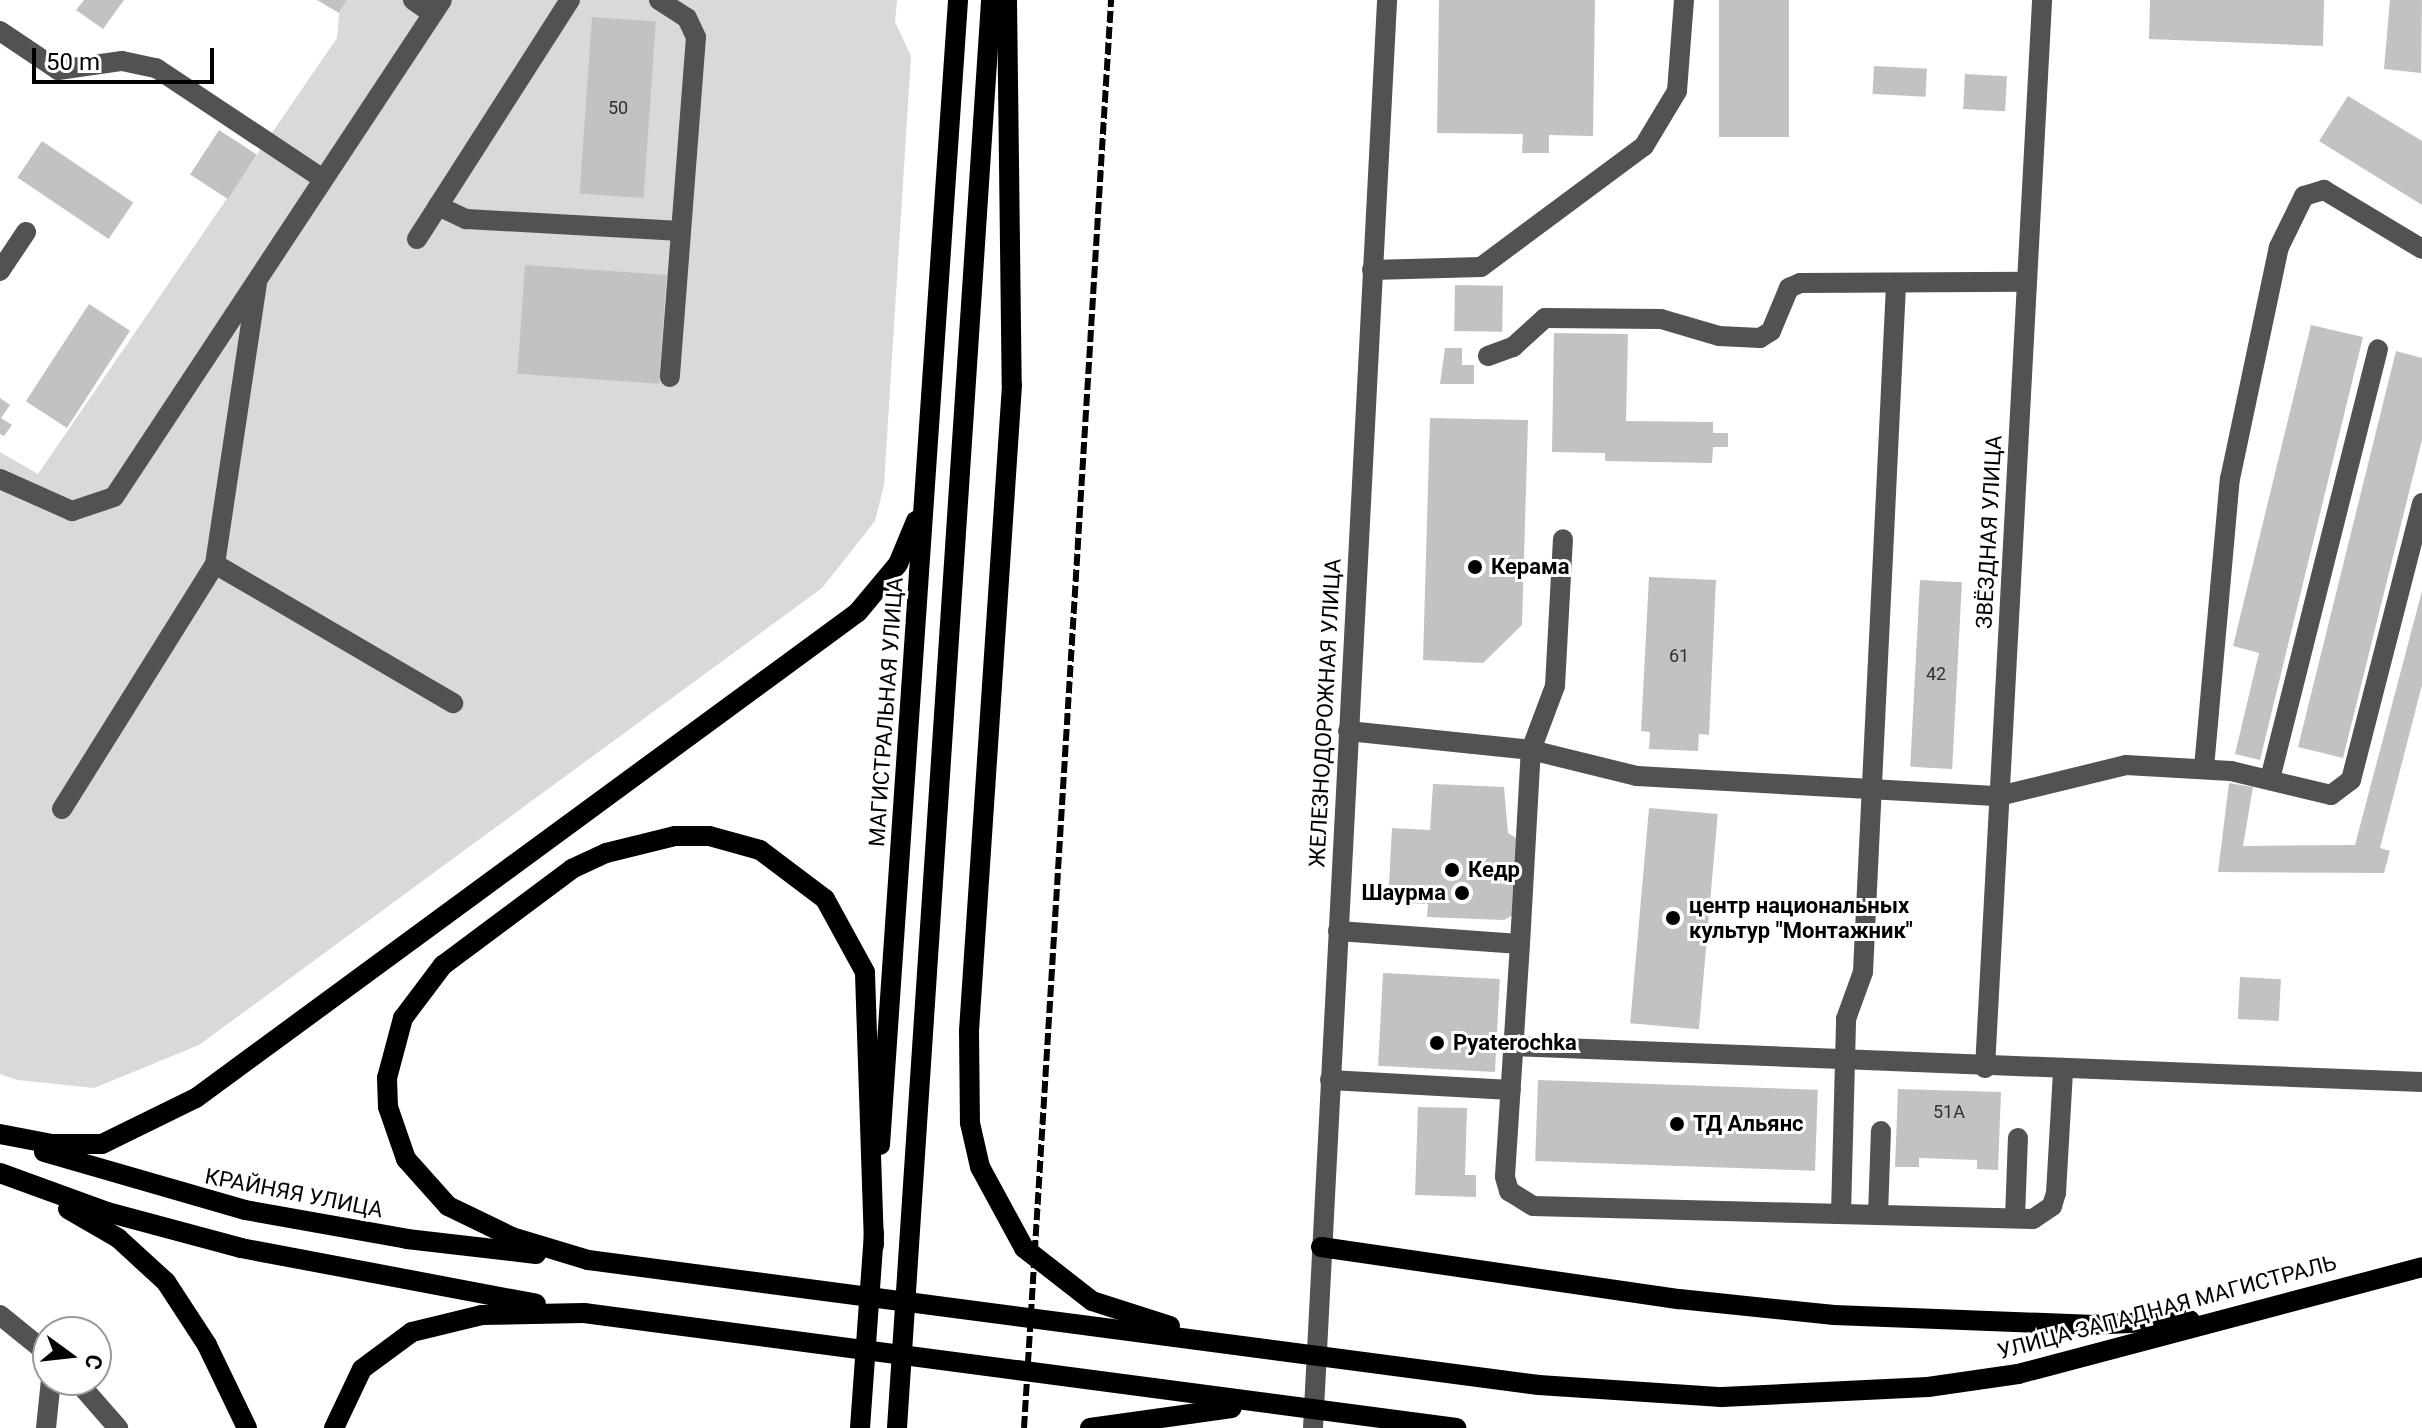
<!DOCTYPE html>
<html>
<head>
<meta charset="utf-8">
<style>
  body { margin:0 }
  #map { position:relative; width:2422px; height:1428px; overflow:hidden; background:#fff; font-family:Roboto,sans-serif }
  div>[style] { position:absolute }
  .green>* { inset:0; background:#d9d9d9 }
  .building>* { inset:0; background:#c2c2c2; transform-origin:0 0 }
  .minor>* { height:20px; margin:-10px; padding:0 10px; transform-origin:10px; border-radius:10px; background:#525252 }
  .major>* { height:20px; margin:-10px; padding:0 10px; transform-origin:10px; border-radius:10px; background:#000 }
  .rail>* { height:6px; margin-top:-3px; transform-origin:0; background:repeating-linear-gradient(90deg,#000 0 12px,transparent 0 16px) }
  .dots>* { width:22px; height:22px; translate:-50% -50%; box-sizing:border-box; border:4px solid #fff; border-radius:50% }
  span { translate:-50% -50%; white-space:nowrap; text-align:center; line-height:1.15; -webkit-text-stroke:6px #fff; paint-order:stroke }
  .number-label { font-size:18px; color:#303030 }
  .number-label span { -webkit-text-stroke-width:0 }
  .street-label { font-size:22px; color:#000 }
  .poi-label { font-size:22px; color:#000; font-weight:700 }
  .left { translate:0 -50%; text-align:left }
  .right { translate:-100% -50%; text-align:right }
  .north { position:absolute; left:32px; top:1316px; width:80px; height:80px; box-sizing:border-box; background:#fff; border:2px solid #999; border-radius:50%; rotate:105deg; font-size:22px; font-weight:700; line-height:32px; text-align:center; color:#000 }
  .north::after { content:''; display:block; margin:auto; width:28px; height:36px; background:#000; clip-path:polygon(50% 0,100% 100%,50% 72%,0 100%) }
  .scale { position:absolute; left:32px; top:48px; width:182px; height:36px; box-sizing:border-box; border:4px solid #000; border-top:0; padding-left:10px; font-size:24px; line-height:28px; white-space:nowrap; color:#000; -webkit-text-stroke:6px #fff; paint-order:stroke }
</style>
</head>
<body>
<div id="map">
  <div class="green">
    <div style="clip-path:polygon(347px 0,897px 0,895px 22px,911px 56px,884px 485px,875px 521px,822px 588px,199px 1045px,94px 1088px,17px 1080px,0 1074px,0 452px,38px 474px,337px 38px,339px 13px)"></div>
  </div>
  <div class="building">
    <div style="clip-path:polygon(84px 0,124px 0,103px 29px,76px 10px)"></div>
    <div style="clip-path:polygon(317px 0,347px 0,339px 13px)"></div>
    <div style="clip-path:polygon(1439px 0,1595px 0,1593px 136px,1549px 135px,1549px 153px,1522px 153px,1523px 134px,1437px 133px)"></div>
    <div style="left:1719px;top:0;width:70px;height:137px"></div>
    <div style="clip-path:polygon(2150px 0,2324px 0,2323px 46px,2149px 39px)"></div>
    <div style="clip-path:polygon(2390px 0,2422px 0,2421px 73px,2384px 69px)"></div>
    <div style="left:592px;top:17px;width:64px;height:177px;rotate:4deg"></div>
    <div style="left:1874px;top:66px;width:53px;height:28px;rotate:3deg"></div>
    <div style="left:1965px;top:74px;width:42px;height:35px;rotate:3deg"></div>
    <div style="clip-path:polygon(2348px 96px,2422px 141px,2422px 205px,2319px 141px)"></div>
    <div style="left:219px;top:130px;width:45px;height:53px;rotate:33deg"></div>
    <div style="left:42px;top:141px;width:110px;height:44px;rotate:34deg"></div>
    <div style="left:525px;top:265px;width:142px;height:109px;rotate:4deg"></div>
    <div style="left:1455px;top:285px;width:48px;height:46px;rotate:1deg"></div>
    <div style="left:89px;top:304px;width:49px;height:116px;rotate:33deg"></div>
    <div style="clip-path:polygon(2311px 325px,2363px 337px,2260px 760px,2235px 754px,2259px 653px,2233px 646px)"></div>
    <div style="clip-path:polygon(1554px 333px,1628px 334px,1626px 421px,1713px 422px,1713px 433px,1728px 433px,1728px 447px,1713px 447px,1712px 463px,1605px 461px,1605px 453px,1552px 452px)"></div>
    <div style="clip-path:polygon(1445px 348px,1462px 348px,1462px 365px,1474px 365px,1474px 384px,1440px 384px)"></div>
    <div style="clip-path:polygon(2396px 351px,2422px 358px,2422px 440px,2343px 758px,2298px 747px)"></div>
    <div style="clip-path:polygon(0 398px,10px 405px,1px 418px,12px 425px,4px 436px,0 434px)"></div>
    <div style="clip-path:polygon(1430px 418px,1528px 420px,1522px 625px,1483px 663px,1423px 660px)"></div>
    <div style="clip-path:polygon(1649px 577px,1716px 580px,1709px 735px,1699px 734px,1698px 751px,1649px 749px,1650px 732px,1641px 731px)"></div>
    <div style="left:1920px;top:580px;width:42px;height:187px;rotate:3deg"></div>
    <div style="clip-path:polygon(2422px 591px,2422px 685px,2380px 848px,2390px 851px,2384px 873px,2218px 872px,2229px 783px,2253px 787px,2243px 846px,2355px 845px)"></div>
    <div style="clip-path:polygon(1433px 784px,1504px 787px,1508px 833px,1516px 838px,1513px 915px,1504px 920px,1427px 917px,1428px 904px,1388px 902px,1392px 828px,1430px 830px)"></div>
    <div style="left:1649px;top:808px;width:69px;height:216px;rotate:5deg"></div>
    <div style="left:1383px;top:973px;width:117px;height:93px;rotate:3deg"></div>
    <div style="left:2240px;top:977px;width:41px;height:42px;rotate:3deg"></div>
    <div style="left:1538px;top:1080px;width:280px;height:81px;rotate:2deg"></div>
    <div style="clip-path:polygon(1898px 1089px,2001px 1092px,1998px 1170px,1977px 1169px,1977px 1160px,1919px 1158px,1919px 1167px,1895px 1167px)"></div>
    <div style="clip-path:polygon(1418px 1107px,1467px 1108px,1465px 1175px,1476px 1175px,1476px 1197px,1415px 1195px)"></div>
  </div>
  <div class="minor">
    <div style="left:413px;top:0;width:24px;rotate:35deg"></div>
    <div style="left:659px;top:0;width:33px;rotate:33deg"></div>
    <div style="left:687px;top:18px;width:21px;rotate:65deg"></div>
    <div style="left:696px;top:37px;width:341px;rotate:94.4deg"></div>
    <div style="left:0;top:31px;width:70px;rotate:33.9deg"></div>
    <div style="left:58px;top:70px;width:65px;rotate:-8deg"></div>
    <div style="left:122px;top:61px;width:35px;rotate:12deg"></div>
    <div style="left:156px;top:68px;width:201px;rotate:33.6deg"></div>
    <div style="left:438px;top:206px;width:31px;rotate:25deg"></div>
    <div style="left:466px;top:219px;width:215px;rotate:3.2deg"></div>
    <div style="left:417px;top:239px;width:284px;rotate:-57.4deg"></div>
    <div style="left:1372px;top:270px;width:109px;rotate:-1.6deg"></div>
    <div style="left:1481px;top:267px;width:203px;rotate:-36.6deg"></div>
    <div style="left:1644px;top:146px;width:64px;rotate:-59deg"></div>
    <div style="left:1677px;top:91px;width:91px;rotate:-85.6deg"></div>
    <div style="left:0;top:271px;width:47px;rotate:-56.3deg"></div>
    <div style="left:1488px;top:356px;width:27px;rotate:-20deg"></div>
    <div style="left:1513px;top:347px;width:43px;rotate:-42.2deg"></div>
    <div style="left:1545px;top:318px;width:116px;rotate:0.5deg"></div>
    <div style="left:1661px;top:319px;width:60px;rotate:16.3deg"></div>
    <div style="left:1719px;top:336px;width:41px;rotate:2.8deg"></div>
    <div style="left:1760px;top:338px;width:13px;rotate:-32deg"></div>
    <div style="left:1771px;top:331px;width:47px;rotate:-67.3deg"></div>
    <div style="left:1789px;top:288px;width:12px;rotate:-24deg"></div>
    <div style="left:1800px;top:283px;width:227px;rotate:-0.3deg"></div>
    <div style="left:0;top:479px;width:79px;rotate:24deg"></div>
    <div style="left:72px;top:511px;width:44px;rotate:-18.4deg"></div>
    <div style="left:114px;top:497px;width:595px;rotate:-56.58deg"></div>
    <div style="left:215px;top:564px;width:276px;rotate:30.3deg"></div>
    <div style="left:1348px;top:731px;width:184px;rotate:5.9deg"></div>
    <div style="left:1531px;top:750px;width:109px;rotate:13.8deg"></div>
    <div style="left:1637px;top:776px;width:363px;rotate:3.2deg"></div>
    <div style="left:1999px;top:796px;width:131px;rotate:-13.7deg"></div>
    <div style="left:2126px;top:765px;width:105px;rotate:3.3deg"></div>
    <div style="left:2231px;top:771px;width:103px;rotate:13.5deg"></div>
    <div style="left:2331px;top:795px;width:25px;rotate:-37deg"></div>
    <div style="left:2351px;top:780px;width:286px;rotate:-75.6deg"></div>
    <div style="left:2204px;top:768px;width:290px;rotate:-84.9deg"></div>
    <div style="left:2230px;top:479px;width:237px;rotate:-78.1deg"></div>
    <div style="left:2279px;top:247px;width:57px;rotate:-63.9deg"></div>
    <div style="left:2304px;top:196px;width:21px;rotate:-17deg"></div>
    <div style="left:2324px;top:190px;width:114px;rotate:31deg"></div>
    <div style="left:2270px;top:779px;width:443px;rotate:-75.9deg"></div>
    <div style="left:62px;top:809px;width:289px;rotate:-58deg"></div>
    <div style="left:215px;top:564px;width:283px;rotate:-81.5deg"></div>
    <div style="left:1338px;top:931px;width:182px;rotate:4.1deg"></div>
    <div style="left:1520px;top:944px;width:194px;rotate:-86.8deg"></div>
    <div style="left:1531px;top:750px;width:68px;rotate:-69.4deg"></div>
    <div style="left:1555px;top:686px;width:147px;rotate:-86.9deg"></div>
    <div style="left:1520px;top:944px;width:233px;rotate:93.7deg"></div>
    <div style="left:1505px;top:1177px;width:15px;rotate:74deg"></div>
    <div style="left:1509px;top:1191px;width:28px;rotate:32deg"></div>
    <div style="left:1533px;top:1206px;width:500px;rotate:1.49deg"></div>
    <div style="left:2033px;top:1219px;width:23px;rotate:-34deg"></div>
    <div style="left:2052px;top:1206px;width:14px;rotate:-73deg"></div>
    <div style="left:2056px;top:1193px;width:123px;rotate:-86.7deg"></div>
    <div style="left:1513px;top:1046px;width:910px;rotate:2.27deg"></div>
    <div style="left:1985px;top:1068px;width:1070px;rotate:-86.94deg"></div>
    <div style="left:1330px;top:1080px;width:181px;rotate:3.2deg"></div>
    <div style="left:1841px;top:1214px;width:195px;rotate:-88.5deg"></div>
    <div style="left:1846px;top:1019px;width:50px;rotate:-70.1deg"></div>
    <div style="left:1863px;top:972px;width:689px;rotate:-87.25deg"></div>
    <div style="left:1878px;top:1215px;width:84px;rotate:-88deg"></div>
    <div style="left:2015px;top:1218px;width:80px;rotate:-87.9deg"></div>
    <div style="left:0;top:1315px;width:62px;rotate:39.1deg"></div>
    <div style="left:76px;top:1380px;width:64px;rotate:48.8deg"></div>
    <div style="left:46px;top:1428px;width:48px;rotate:-84.1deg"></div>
    <div style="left:1313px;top:1428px;width:1430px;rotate:-87.03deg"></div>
  </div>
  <div class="major">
    <div style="left:1007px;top:0;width:385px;rotate:89.3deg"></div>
    <div style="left:1012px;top:385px;width:647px;rotate:93.81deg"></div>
    <div style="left:969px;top:1031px;width:92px;rotate:89.4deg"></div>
    <div style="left:970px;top:1123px;width:45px;rotate:77.2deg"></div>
    <div style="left:980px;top:1167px;width:92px;rotate:61.5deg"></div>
    <div style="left:1024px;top:1248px;width:86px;rotate:37.9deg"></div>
    <div style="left:1092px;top:1301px;width:82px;rotate:17.8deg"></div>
    <div style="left:0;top:1134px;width:53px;rotate:10.9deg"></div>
    <div style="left:52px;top:1144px;width:50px"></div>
    <div style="left:102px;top:1144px;width:105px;rotate:-26.1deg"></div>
    <div style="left:196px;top:1098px;width:821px;rotate:-36.28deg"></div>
    <div style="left:858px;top:612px;width:62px;rotate:-50.2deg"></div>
    <div style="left:898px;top:564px;width:47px;rotate:-67.3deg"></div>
    <div style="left:880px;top:1145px;width:1148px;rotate:-86.1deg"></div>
    <div style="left:44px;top:1152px;width:209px;rotate:16.1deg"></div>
    <div style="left:245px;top:1210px;width:165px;rotate:10.1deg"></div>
    <div style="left:407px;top:1239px;width:130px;rotate:6.6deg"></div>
    <div style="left:0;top:1173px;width:114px;rotate:20deg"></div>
    <div style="left:107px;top:1212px;width:139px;rotate:15deg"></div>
    <div style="left:241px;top:1248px;width:300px;rotate:10.7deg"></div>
    <div style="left:68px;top:1209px;width:58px;rotate:30.1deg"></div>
    <div style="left:118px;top:1238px;width:65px;rotate:42.5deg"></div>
    <div style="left:166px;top:1282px;width:75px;rotate:56.9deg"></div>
    <div style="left:207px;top:1345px;width:92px;rotate:64.3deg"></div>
    <div style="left:874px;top:1245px;width:273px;rotate:-91.9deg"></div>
    <div style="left:865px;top:972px;width:83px;rotate:-118.7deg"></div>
    <div style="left:825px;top:899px;width:81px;rotate:-143deg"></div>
    <div style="left:760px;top:850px;width:53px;rotate:-164.6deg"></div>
    <div style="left:709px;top:836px;width:34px;rotate:180deg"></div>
    <div style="left:675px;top:836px;width:71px;rotate:166.2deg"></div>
    <div style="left:606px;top:853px;width:38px;rotate:155deg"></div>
    <div style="left:572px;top:869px;width:161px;rotate:143.3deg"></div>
    <div style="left:443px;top:965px;width:66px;rotate:127deg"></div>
    <div style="left:403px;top:1018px;width:62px;rotate:104.9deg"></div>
    <div style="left:387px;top:1078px;width:29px;rotate:88deg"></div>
    <div style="left:388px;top:1107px;width:55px;rotate:70.9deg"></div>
    <div style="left:406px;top:1159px;width:63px;rotate:48.2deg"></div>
    <div style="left:448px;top:1206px;width:71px;rotate:25.8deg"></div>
    <div style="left:512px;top:1237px;width:79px;rotate:16.8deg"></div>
    <div style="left:588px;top:1260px;width:959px;rotate:7.49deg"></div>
    <div style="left:1539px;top:1385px;width:183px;rotate:3.8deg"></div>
    <div style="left:1722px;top:1397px;width:206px;rotate:-2.8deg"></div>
    <div style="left:1928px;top:1387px;width:91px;rotate:-8.2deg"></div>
    <div style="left:2018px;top:1374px;width:418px;rotate:-14.8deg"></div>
    <div style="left:1321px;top:1247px;width:362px;rotate:8.3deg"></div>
    <div style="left:1679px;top:1299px;width:156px;rotate:5.9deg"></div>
    <div style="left:1834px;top:1315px;width:255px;rotate:2.2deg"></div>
    <div style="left:2089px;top:1325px;width:101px;rotate:-2.8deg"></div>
    <div style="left:334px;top:1428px;width:65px;rotate:-64.6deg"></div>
    <div style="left:362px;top:1369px;width:62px;rotate:-36.5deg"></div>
    <div style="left:412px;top:1332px;width:72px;rotate:-13.7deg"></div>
    <div style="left:482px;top:1315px;width:102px;rotate:-1.1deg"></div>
    <div style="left:584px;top:1313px;width:880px;rotate:7.51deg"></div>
    <div style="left:860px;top:1428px;width:196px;rotate:-85.9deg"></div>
    <div style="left:897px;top:1428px;width:1431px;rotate:-86.23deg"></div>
    <div style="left:1090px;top:1428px;width:143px;rotate:-8deg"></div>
  </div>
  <div class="rail">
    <div style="left:1024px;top:1428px;width:1431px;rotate:-86.51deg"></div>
  </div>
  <div class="dots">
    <div style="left:1475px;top:567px;background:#000"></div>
    <div style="left:1452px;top:870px;background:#000"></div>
    <div style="left:1462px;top:893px;background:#000"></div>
    <div style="left:1673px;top:918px;background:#000"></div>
    <div style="left:1437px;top:1043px;background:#000"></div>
    <div style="left:1677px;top:1124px;background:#000"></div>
  </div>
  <div class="number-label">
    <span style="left:618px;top:108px">50</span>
    <span style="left:1679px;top:656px">61</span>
    <span style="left:1936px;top:674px">42</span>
    <span style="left:1949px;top:1112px">51А</span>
  </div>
  <div class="street-label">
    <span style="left:1989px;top:532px;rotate:-87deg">ЗВЁЗДНАЯ УЛИЦА</span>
    <span style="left:886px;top:712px;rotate:-86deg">МАГИСТРАЛЬНАЯ УЛИЦА</span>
    <span style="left:1325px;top:713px;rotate:-87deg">ЖЕЛЕЗНОДОРОЖНАЯ УЛИЦА</span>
    <span style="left:294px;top:1193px;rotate:11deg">КРАЙНЯЯ УЛИЦА</span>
    <span style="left:2167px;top:1307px;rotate:-15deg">УЛИЦА ЗАПАДНАЯ МАГИСТРАЛЬ</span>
  </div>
  <div class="poi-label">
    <span class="left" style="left:1491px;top:567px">Керама</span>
    <span class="left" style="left:1468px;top:870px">Кедр</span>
    <span class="right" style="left:1446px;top:893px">Шаурма</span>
    <span class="left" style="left:1689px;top:918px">центр национальных<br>культур "Монтажник"</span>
    <span class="left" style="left:1453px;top:1043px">Pyaterochka</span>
    <span class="left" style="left:1693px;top:1124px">ТД Альянс</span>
  </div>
  <div class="north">С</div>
  <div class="scale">50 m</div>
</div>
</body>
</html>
